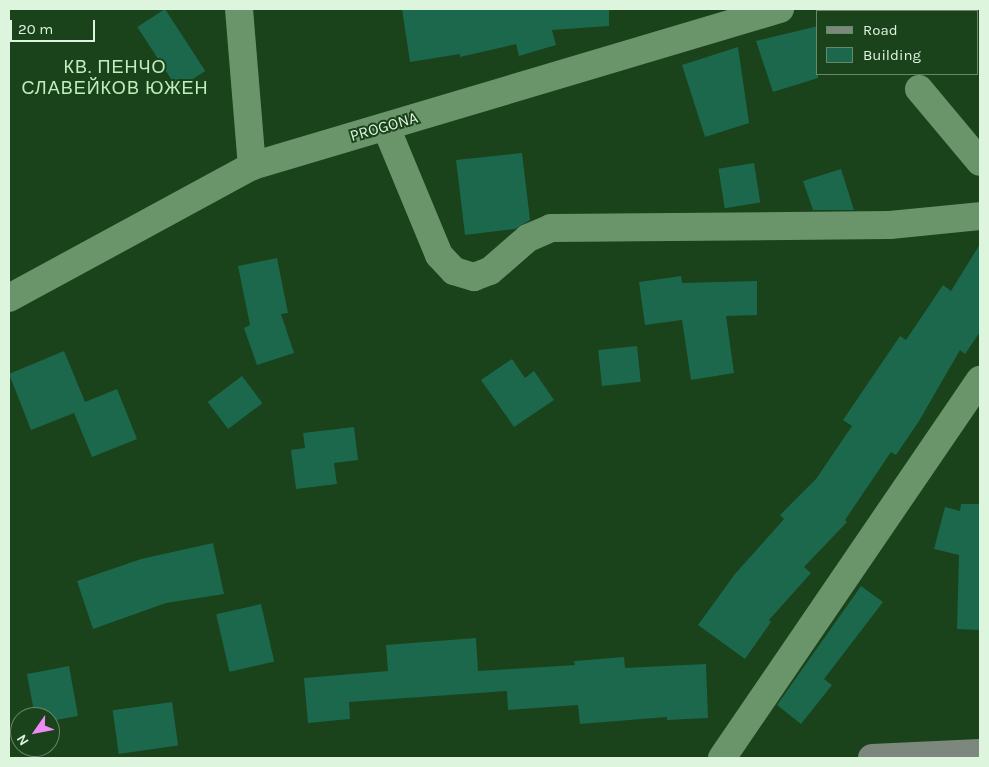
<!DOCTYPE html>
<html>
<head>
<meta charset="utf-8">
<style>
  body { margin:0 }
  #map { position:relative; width:989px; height:767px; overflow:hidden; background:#1a421b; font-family:Karla,sans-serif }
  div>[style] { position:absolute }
  .building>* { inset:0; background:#1b684c; transform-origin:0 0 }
  .path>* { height:3px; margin-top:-1.5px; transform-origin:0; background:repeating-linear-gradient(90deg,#678968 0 1px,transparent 0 5px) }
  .street>* { height:28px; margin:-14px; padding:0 14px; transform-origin:14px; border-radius:14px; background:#6a956a }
  .secondary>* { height:28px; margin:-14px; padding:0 14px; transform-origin:14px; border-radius:14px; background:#7c887d }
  span { translate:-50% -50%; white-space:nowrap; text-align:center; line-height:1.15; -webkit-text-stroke:4px #1a421b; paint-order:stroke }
  .street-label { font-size:16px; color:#ddf4dd }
  .neighbourhood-label { font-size:18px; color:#c0eebf; letter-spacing:1px }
  .frame { position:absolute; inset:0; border:10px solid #ddf4dd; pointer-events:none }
  .legend { position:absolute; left:816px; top:10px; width:162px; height:65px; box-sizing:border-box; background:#1a421b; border:1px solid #688969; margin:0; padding:6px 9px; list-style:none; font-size:15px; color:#ddf4dd }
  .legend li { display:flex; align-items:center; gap:10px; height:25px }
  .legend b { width:25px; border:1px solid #688969 }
  .north { position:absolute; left:10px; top:707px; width:50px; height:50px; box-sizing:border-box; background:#1a421b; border:1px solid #688969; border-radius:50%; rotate:237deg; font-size:14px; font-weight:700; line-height:20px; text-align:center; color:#ddf4dd }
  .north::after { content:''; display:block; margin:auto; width:18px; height:22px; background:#ef8bf7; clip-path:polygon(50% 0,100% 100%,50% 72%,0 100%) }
  .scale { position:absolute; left:10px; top:20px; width:85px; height:22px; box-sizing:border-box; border:2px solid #ddf4dd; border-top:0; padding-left:6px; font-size:15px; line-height:18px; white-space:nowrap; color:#ddf4dd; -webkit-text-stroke:4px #1a421b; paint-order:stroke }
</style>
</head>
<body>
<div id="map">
  <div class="building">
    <div style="left:165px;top:9px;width:74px;height:33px;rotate:57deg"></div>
    <div style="clip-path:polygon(402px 9px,609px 9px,609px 26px,552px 30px,556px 45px,519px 56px,516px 44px,460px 57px,460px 54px,410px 62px)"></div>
    <div style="clip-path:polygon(818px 26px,818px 78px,773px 92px,756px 41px)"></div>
    <div style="clip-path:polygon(738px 47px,749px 123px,705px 137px,682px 65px)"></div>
    <div style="clip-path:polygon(522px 153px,530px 220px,515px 229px,465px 235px,456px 160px)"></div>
    <div style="left:754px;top:163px;width:40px;height:36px;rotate:81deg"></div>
    <div style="clip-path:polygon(841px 169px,854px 210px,813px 210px,803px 181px)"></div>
    <div style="clip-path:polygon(980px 244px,980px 332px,965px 354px,960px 350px,919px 421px,896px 455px,891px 452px,845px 520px,847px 522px,804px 567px,811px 573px,769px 620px,771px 622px,745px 659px,698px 625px,735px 574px,784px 519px,780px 515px,816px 479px,852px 426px,843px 420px,900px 336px,906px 340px,943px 285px,951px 291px)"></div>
    <div style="clip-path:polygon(277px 258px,288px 313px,281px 314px,294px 353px,257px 365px,244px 328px,250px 325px,238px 266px)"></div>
    <div style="clip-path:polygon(681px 276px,682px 283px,757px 281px,757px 315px,726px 316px,734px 373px,691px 380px,682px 320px,645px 325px,639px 282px)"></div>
    <div style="left:637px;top:346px;width:36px;height:39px;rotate:84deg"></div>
    <div style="clip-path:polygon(64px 351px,85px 402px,117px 389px,137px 439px,92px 457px,74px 413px,31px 430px,9px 374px)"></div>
    <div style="clip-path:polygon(512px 359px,525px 378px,534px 371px,554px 400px,514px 427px,481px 380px)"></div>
    <div style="left:242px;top:376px;width:34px;height:43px;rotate:53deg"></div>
    <div style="clip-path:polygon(354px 427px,358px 460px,334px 463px,337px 484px,296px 489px,291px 450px,305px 448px,303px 433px)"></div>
    <div style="clip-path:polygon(961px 504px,980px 504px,980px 630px,957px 629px,959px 555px,934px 549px,945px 507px,960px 511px)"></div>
    <div style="clip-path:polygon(213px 543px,224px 594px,166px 603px,93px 629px,77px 581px,141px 559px)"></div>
    <div style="clip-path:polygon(861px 586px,883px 602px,824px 679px,832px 685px,801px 724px,777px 705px)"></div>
    <div style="left:261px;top:604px;width:59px;height:46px;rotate:77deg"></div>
    <div style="clip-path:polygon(476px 638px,478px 671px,575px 665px,574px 661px,624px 657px,625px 668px,706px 664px,708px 718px,667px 720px,667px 717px,580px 724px,578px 705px,508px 710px,507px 691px,349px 702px,350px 719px,308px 723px,304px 678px,388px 671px,386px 645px)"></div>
    <div style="clip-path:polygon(69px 666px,78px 716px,50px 721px,50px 717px,35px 717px,27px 674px)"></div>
    <div style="left:172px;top:702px;width:44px;height:60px;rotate:82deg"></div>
  </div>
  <div class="path">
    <div style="left:852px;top:9px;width:3px;rotate:45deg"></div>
  </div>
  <div class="street">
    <div style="left:239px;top:9px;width:158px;rotate:85.3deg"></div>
    <div style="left:919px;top:89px;width:95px;rotate:50.1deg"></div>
    <div style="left:386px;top:127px;width:139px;rotate:67.5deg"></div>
    <div style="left:439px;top:255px;width:22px;rotate:47deg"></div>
    <div style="left:454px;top:271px;width:21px;rotate:17deg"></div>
    <div style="left:474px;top:277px;width:17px;rotate:-21deg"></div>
    <div style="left:490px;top:271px;width:50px;rotate:-41deg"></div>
    <div style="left:528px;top:238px;width:25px;rotate:-23deg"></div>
    <div style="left:551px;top:228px;width:339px;rotate:-0.5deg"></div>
    <div style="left:890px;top:225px;width:90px;rotate:-5.7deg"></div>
    <div style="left:9px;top:298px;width:277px;rotate:-28.5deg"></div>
    <div style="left:252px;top:166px;width:551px;rotate:-16.56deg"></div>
    <div style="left:722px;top:758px;width:458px;rotate:-55.7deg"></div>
  </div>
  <div class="secondary">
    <div style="left:872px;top:758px;width:108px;rotate:-2.7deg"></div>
  </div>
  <div class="street-label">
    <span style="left:384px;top:127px;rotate:-16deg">PROGONA</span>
  </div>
  <div class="neighbourhood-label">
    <span style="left:115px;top:78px">КВ. ПЕНЧО<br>СЛАВЕЙКОВ ЮЖЕН</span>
  </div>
  <div class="frame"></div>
  <ul class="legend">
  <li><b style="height:6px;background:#7c887d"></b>Road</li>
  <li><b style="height:14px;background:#1b684c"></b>Building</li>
  </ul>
  <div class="north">N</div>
  <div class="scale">20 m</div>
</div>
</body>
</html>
